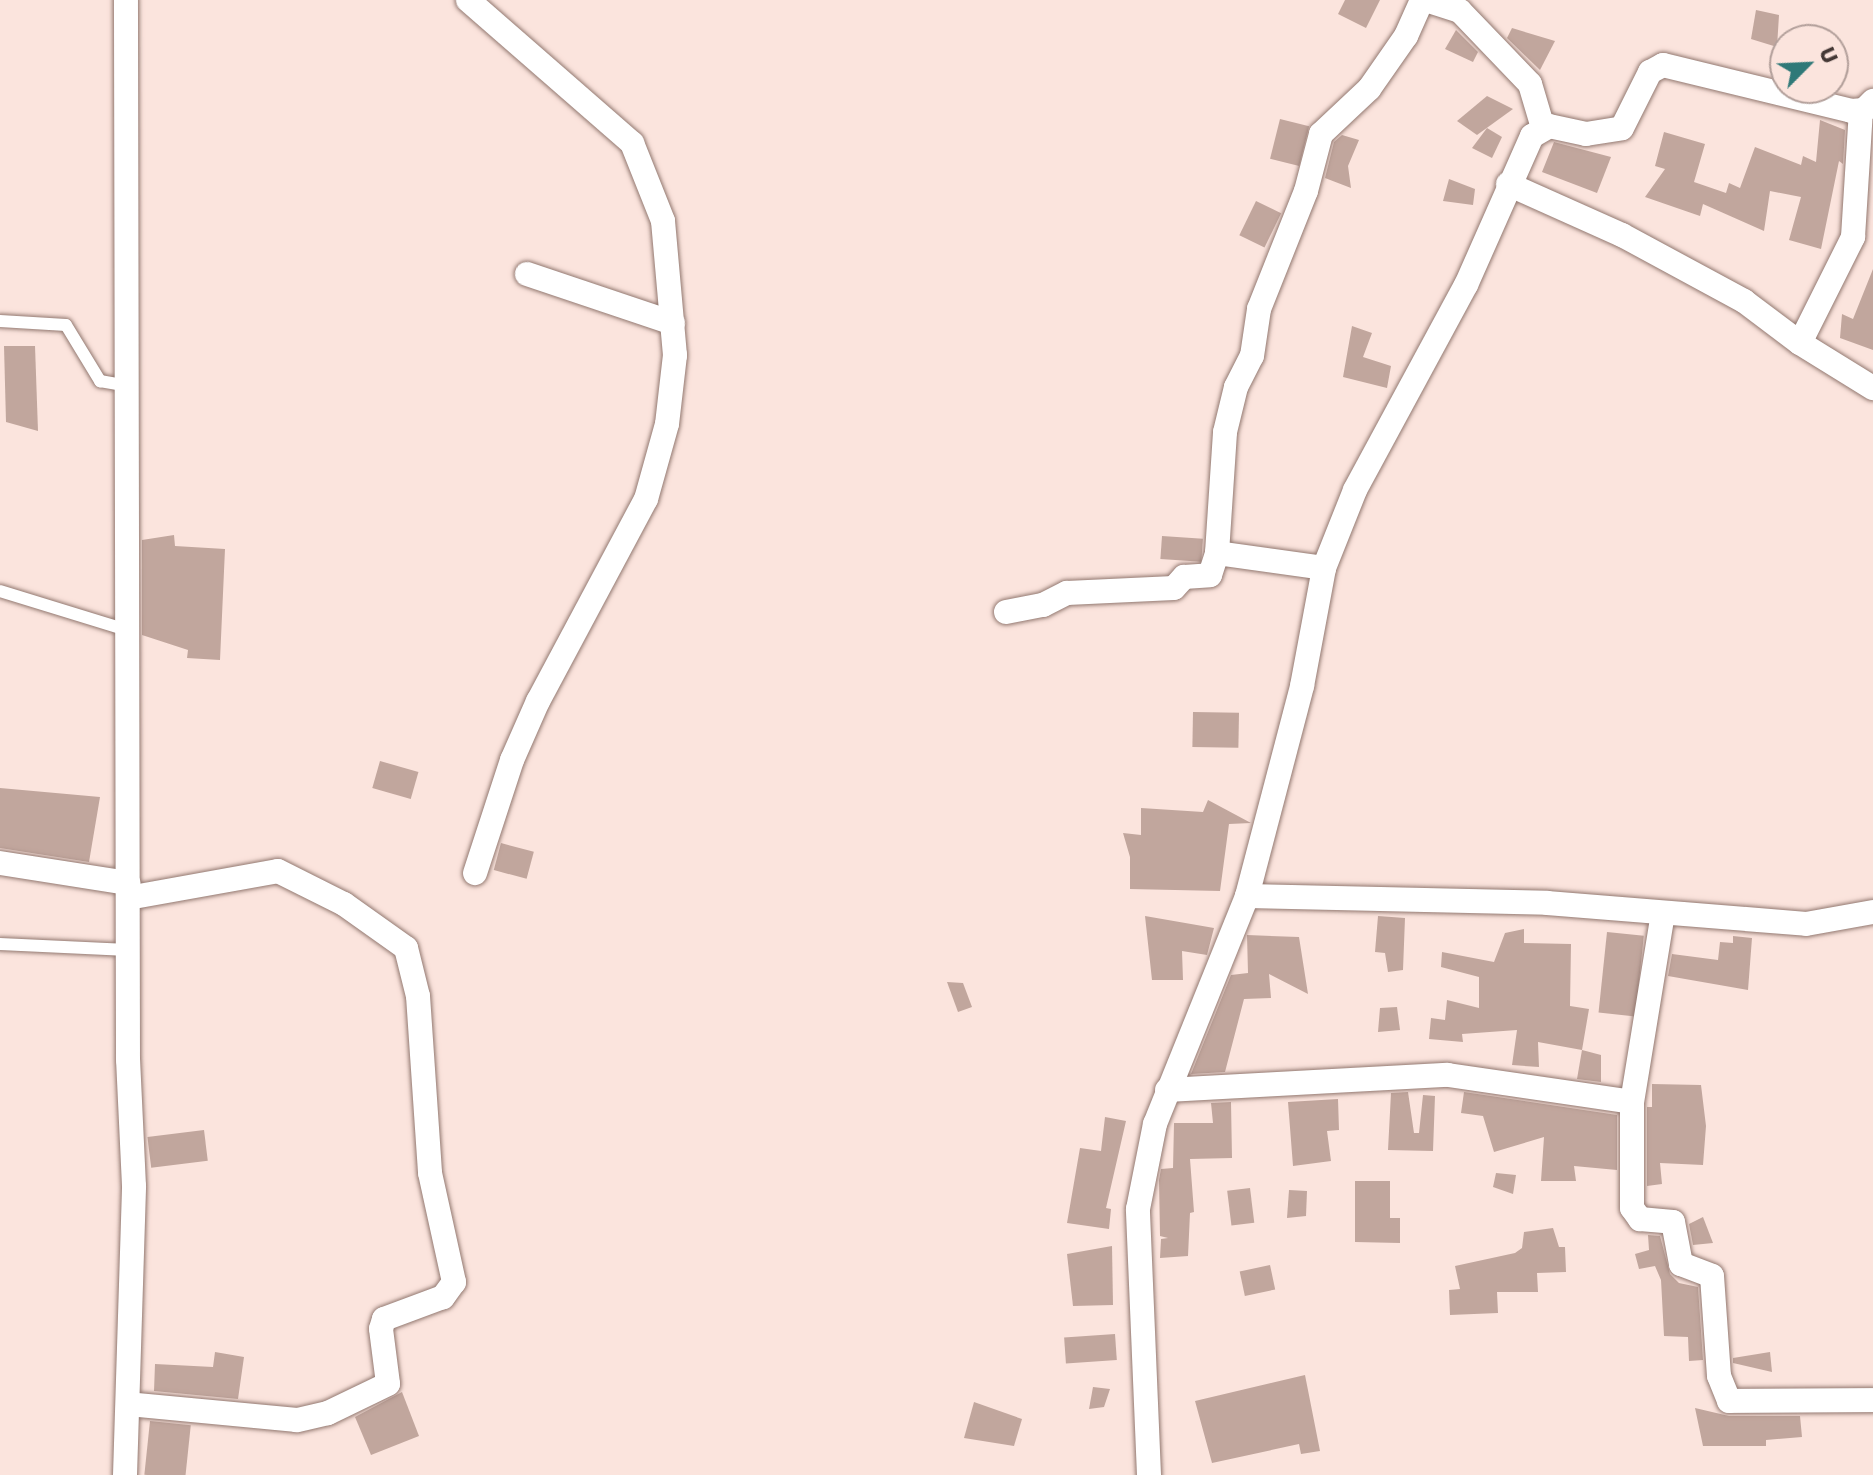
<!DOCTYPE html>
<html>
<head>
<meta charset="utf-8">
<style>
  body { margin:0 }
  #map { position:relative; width:1873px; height:1475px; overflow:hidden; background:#fbe4dd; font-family:Jost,sans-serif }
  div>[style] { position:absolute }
  .building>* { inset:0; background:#c1a69d; transform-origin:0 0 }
  .roads { filter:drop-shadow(0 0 2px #927870) drop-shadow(0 0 2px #927870) }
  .service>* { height:12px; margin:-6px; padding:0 6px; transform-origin:6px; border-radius:6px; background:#fff }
  .minor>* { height:24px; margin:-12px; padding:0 12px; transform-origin:12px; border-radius:12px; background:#fff }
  span { translate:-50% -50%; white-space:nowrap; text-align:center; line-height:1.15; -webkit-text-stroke:6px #fbe4dd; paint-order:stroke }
  .north { position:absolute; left:1769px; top:24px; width:80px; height:80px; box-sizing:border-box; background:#fbe4dd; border:2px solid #b29f9a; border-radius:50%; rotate:66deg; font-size:22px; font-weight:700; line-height:32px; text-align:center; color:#443835 }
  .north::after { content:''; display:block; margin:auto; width:28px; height:36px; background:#2f7978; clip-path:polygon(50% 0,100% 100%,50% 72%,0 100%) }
</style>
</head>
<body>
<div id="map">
  <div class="building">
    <div style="clip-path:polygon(1345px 0,1380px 0,1366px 28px,1338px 14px)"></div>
    <div style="clip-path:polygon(1756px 10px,1779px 15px,1777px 47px,1751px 39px)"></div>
    <div style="clip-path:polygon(1512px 28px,1555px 41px,1540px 70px,1507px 38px)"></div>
    <div style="clip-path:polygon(1456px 30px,1478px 52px,1473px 62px,1445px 49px)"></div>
    <div style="clip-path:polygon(1487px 96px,1513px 109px,1477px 135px,1457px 121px)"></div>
    <div style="left:1280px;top:119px;width:30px;height:41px;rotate:14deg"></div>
    <div style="clip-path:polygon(1820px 120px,1845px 130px,1843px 164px,1839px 161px,1821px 249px,1789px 240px,1801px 197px,1770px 191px,1764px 231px,1703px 204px,1700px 216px,1645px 197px,1665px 169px,1655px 166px,1664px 132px,1705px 144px,1694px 182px,1726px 193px,1729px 183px,1740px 188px,1755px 147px,1801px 165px,1803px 156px,1816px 162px)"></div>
    <div style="clip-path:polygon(1487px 128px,1502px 137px,1492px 158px,1472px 148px)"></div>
    <div style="clip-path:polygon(1342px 135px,1359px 140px,1348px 166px,1351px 188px,1325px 178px,1334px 142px)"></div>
    <div style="clip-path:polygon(1554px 142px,1611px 157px,1597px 193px,1542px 172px)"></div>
    <div style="clip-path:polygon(1449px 179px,1475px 189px,1473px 205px,1443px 201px)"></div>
    <div style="left:1256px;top:201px;width:28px;height:38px;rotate:26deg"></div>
    <div style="clip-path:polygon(1873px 269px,1873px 350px,1840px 338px,1842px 314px,1853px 319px)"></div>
    <div style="clip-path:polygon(1352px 326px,1372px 333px,1363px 357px,1391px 366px,1387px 388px,1343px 377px)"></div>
    <div style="clip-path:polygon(4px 346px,35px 346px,38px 431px,6px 422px)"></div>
    <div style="clip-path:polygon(174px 535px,175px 546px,225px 549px,220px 660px,187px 658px,188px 650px,142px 635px,142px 540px)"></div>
    <div style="left:1162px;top:536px;width:41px;height:23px;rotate:4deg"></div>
    <div style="left:1193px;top:712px;width:46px;height:35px;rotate:1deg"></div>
    <div style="left:380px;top:761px;width:40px;height:28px;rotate:16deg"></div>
    <div style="clip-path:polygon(0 788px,100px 797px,89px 862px,0 848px)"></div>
    <div style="clip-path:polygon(1208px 800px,1251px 823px,1229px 824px,1220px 891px,1130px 889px,1130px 857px,1123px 833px,1141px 835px,1141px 808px,1203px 812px)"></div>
    <div style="left:501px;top:843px;width:34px;height:28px;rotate:15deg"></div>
    <div style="clip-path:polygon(1145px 916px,1214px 928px,1207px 955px,1182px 951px,1183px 980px,1152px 980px)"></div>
    <div style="clip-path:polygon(1378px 916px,1405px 918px,1403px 970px,1388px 972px,1385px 953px,1375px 952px)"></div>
    <div style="clip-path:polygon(1524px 929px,1524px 943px,1571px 944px,1570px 1006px,1589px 1009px,1582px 1050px,1538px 1042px,1539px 1067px,1512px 1065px,1517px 1030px,1462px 1034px,1463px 1042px,1429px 1039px,1431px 1018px,1445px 1020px,1447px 1000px,1479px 1008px,1479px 977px,1441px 967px,1442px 952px,1494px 962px,1505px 933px)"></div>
    <div style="left:1607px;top:932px;width:37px;height:81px;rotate:6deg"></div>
    <div style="clip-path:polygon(1247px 935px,1299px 937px,1308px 994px,1269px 974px,1271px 998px,1244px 999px,1225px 1072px,1191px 1074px,1231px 975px,1248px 973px)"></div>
    <div style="clip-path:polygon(1733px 936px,1752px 938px,1748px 990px,1668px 976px,1672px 954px,1718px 960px,1720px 942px,1733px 943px)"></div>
    <div style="clip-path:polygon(947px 982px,963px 983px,972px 1007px,958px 1012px)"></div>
    <div style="clip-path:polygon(1397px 1007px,1400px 1030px,1378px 1032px,1380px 1008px)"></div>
    <div style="clip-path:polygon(1582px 1050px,1601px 1055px,1601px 1082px,1577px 1079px)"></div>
    <div style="clip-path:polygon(1652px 1084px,1701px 1085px,1706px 1126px,1703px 1165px,1660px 1163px,1662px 1184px,1647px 1186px,1647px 1107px,1652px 1107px)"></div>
    <div style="clip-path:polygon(1408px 1092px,1414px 1133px,1419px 1133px,1423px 1095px,1435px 1096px,1433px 1151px,1388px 1150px,1391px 1093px)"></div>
    <div style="clip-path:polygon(1464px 1092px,1617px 1115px,1617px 1170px,1574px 1166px,1576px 1181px,1541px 1181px,1544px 1137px,1494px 1152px,1483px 1116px,1461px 1113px)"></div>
    <div style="clip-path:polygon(1338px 1099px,1339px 1130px,1327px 1131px,1331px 1161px,1293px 1166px,1288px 1102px)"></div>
    <div style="clip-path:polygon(1231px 1102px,1232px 1158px,1190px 1159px,1194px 1212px,1190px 1213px,1188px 1256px,1160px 1258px,1161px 1239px,1168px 1238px,1160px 1236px,1159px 1180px,1161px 1169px,1173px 1168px,1174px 1123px,1213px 1123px,1211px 1103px)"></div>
    <div style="clip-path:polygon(1105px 1117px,1126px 1121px,1106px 1208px,1111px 1209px,1109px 1229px,1067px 1223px,1080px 1148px,1101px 1151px)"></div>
    <div style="left:204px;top:1130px;width:31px;height:57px;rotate:83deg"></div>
    <div style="clip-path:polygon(1496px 1173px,1516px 1175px,1513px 1194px,1493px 1187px)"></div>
    <div style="clip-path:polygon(1355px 1181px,1390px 1181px,1390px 1218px,1400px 1218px,1400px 1243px,1355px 1242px)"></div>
    <div style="left:1250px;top:1188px;width:35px;height:23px;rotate:83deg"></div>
    <div style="clip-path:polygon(1289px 1190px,1307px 1191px,1306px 1216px,1287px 1218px)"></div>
    <div style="clip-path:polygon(1703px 1217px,1713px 1243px,1693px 1245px,1689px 1224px)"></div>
    <div style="clip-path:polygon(1553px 1228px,1559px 1247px,1565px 1247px,1566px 1272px,1537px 1273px,1538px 1292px,1497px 1292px,1498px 1313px,1450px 1315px,1449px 1290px,1460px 1289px,1455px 1266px,1515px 1253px,1522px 1248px,1524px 1232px)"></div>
    <div style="clip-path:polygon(1648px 1235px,1660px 1236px,1670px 1274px,1679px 1283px,1698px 1287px,1703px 1360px,1689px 1361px,1688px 1337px,1664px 1336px,1661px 1280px,1655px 1266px,1639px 1269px,1635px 1254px,1649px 1250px)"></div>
    <div style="clip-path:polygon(1112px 1246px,1113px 1305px,1073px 1306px,1067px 1254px)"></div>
    <div style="left:1270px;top:1265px;width:25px;height:31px;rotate:78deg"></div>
    <div style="left:1115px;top:1334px;width:26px;height:51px;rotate:86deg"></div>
    <div style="clip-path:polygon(215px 1352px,244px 1357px,238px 1399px,154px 1391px,155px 1364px,213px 1367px)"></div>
    <div style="clip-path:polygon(1770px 1352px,1772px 1372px,1733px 1363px,1733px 1358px)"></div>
    <div style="clip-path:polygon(1305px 1375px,1320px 1451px,1301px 1454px,1299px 1444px,1212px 1463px,1195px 1401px)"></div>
    <div style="clip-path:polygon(1093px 1387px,1110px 1389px,1104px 1407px,1089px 1409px)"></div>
    <div style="clip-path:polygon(402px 1392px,419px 1436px,371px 1455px,355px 1417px)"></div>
    <div style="clip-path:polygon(974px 1402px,1022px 1419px,1014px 1446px,964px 1438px)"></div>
    <div style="clip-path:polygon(1695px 1408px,1729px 1416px,1800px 1416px,1802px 1437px,1766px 1440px,1766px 1446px,1703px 1446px)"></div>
    <div style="left:150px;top:1421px;width:41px;height:54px;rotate:6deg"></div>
  </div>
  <div class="roads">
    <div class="service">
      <div style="left:0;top:321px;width:66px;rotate:3.5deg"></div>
      <div style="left:66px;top:325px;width:66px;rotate:58.7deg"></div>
      <div style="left:100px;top:381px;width:28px;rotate:10deg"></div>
      <div style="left:0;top:591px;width:136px;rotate:17.1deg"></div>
      <div style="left:0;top:944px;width:128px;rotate:2.7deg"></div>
    </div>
    <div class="minor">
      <div style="left:468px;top:0;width:218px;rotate:41.1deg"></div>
      <div style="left:632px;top:143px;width:84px;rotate:68.3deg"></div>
      <div style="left:663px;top:221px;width:135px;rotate:84.9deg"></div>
      <div style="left:675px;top:355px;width:69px;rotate:96.6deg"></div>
      <div style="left:667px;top:424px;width:78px;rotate:105.6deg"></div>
      <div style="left:646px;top:499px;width:229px;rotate:118.1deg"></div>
      <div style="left:538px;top:701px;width:64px;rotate:113.8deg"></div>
      <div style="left:512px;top:760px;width:119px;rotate:108.1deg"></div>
      <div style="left:1426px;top:0;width:36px;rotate:18deg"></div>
      <div style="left:1460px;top:11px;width:101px;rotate:46.2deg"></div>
      <div style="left:1530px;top:84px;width:46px;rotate:73.5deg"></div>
      <div style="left:1508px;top:184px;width:125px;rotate:24.1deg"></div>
      <div style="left:1622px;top:235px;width:139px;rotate:28.4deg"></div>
      <div style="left:1744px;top:301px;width:70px;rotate:36.9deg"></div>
      <div style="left:1800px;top:343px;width:86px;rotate:31.7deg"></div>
      <div style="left:527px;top:274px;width:154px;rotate:18.6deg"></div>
      <div style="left:1800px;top:343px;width:119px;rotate:-63.4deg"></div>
      <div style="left:1853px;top:237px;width:126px;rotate:-86.4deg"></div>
      <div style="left:1324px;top:568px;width:108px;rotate:-172deg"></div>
      <div style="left:1217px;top:553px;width:121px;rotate:-86.2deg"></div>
      <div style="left:1225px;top:432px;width:46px;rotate:-76.3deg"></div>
      <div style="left:1236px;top:387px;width:35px;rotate:-63deg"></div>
      <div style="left:1252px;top:356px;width:48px;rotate:-81.5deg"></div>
      <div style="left:1259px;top:309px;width:127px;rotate:-68.3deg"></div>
      <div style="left:1306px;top:191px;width:59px;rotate:-75.3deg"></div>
      <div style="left:1321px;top:134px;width:66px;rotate:-43.2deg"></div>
      <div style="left:1369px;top:89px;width:65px;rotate:-55.1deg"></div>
      <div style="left:1406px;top:36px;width:39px;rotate:-66deg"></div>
      <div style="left:1006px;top:612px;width:38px;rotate:-11deg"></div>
      <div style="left:1043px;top:605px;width:27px;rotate:-27deg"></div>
      <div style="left:1067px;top:593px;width:107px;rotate:-2.7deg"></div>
      <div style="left:1174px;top:588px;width:15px;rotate:-48deg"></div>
      <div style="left:1184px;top:577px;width:26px;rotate:-4deg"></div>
      <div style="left:1210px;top:575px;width:23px;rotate:-72deg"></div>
      <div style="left:0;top:863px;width:130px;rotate:8.9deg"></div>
      <div style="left:1247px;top:896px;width:300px;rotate:1.3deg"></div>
      <div style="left:1547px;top:903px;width:260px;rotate:4.6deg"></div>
      <div style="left:1806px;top:924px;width:68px;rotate:-10.2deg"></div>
      <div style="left:128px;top:898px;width:152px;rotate:-10.2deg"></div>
      <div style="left:278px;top:871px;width:74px;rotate:26.6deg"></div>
      <div style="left:344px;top:904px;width:76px;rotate:35.4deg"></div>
      <div style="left:406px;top:948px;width:49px;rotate:76deg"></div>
      <div style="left:418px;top:996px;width:177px;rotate:86.1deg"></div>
      <div style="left:430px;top:1173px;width:112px;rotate:77.6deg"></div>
      <div style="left:454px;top:1282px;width:19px;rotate:126deg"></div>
      <div style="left:443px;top:1297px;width:63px;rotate:159.6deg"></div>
      <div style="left:384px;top:1319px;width:10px;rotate:107deg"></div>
      <div style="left:381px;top:1329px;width:55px;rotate:82.7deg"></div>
      <div style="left:388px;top:1384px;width:67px;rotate:154.2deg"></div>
      <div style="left:328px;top:1413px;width:32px;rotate:167deg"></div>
      <div style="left:297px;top:1420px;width:169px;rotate:-174.6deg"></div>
      <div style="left:1663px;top:913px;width:192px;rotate:99.3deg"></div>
      <div style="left:1632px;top:1102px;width:106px;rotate:90deg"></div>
      <div style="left:1632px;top:1208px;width:14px;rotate:54deg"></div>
      <div style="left:1640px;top:1219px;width:33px;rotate:5deg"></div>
      <div style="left:1673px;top:1222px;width:43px;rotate:79.2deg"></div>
      <div style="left:1681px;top:1264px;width:33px;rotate:21deg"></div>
      <div style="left:1712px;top:1276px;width:100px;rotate:86deg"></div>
      <div style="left:1719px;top:1376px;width:27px;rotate:68deg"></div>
      <div style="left:1729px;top:1401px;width:144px;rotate:-0.4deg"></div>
      <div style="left:1167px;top:1090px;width:281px;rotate:-3.1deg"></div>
      <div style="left:1448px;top:1075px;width:186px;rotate:8.3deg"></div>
      <div style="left:125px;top:1475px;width:289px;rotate:-88.2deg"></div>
      <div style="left:134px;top:1186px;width:126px;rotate:-92.7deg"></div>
      <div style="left:128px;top:1060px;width:1060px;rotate:-90.11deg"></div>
      <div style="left:1149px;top:1475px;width:266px;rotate:-92.4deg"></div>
      <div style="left:1138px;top:1209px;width:87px;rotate:-78.7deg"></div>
      <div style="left:1155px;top:1124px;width:246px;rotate:-68deg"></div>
      <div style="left:1247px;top:896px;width:217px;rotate:-75.3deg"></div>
      <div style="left:1302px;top:686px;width:120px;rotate:-79.4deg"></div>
      <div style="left:1324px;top:568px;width:84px;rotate:-68.3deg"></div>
      <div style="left:1355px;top:490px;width:233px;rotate:-61.6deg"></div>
      <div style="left:1466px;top:285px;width:163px;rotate:-66.1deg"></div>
      <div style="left:1532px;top:136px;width:20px;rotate:-30deg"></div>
      <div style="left:1549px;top:126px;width:38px;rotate:12deg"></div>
      <div style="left:1586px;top:134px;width:36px;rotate:-9deg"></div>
      <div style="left:1622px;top:128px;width:63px;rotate:-63.4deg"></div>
      <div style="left:1650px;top:72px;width:15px;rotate:-28deg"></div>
      <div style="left:1663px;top:65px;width:194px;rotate:13.7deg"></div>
      <div style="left:1851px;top:111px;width:13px;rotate:-4deg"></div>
      <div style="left:1864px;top:110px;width:13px;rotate:-45deg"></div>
    </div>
  </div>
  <div class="north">U</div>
</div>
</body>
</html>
